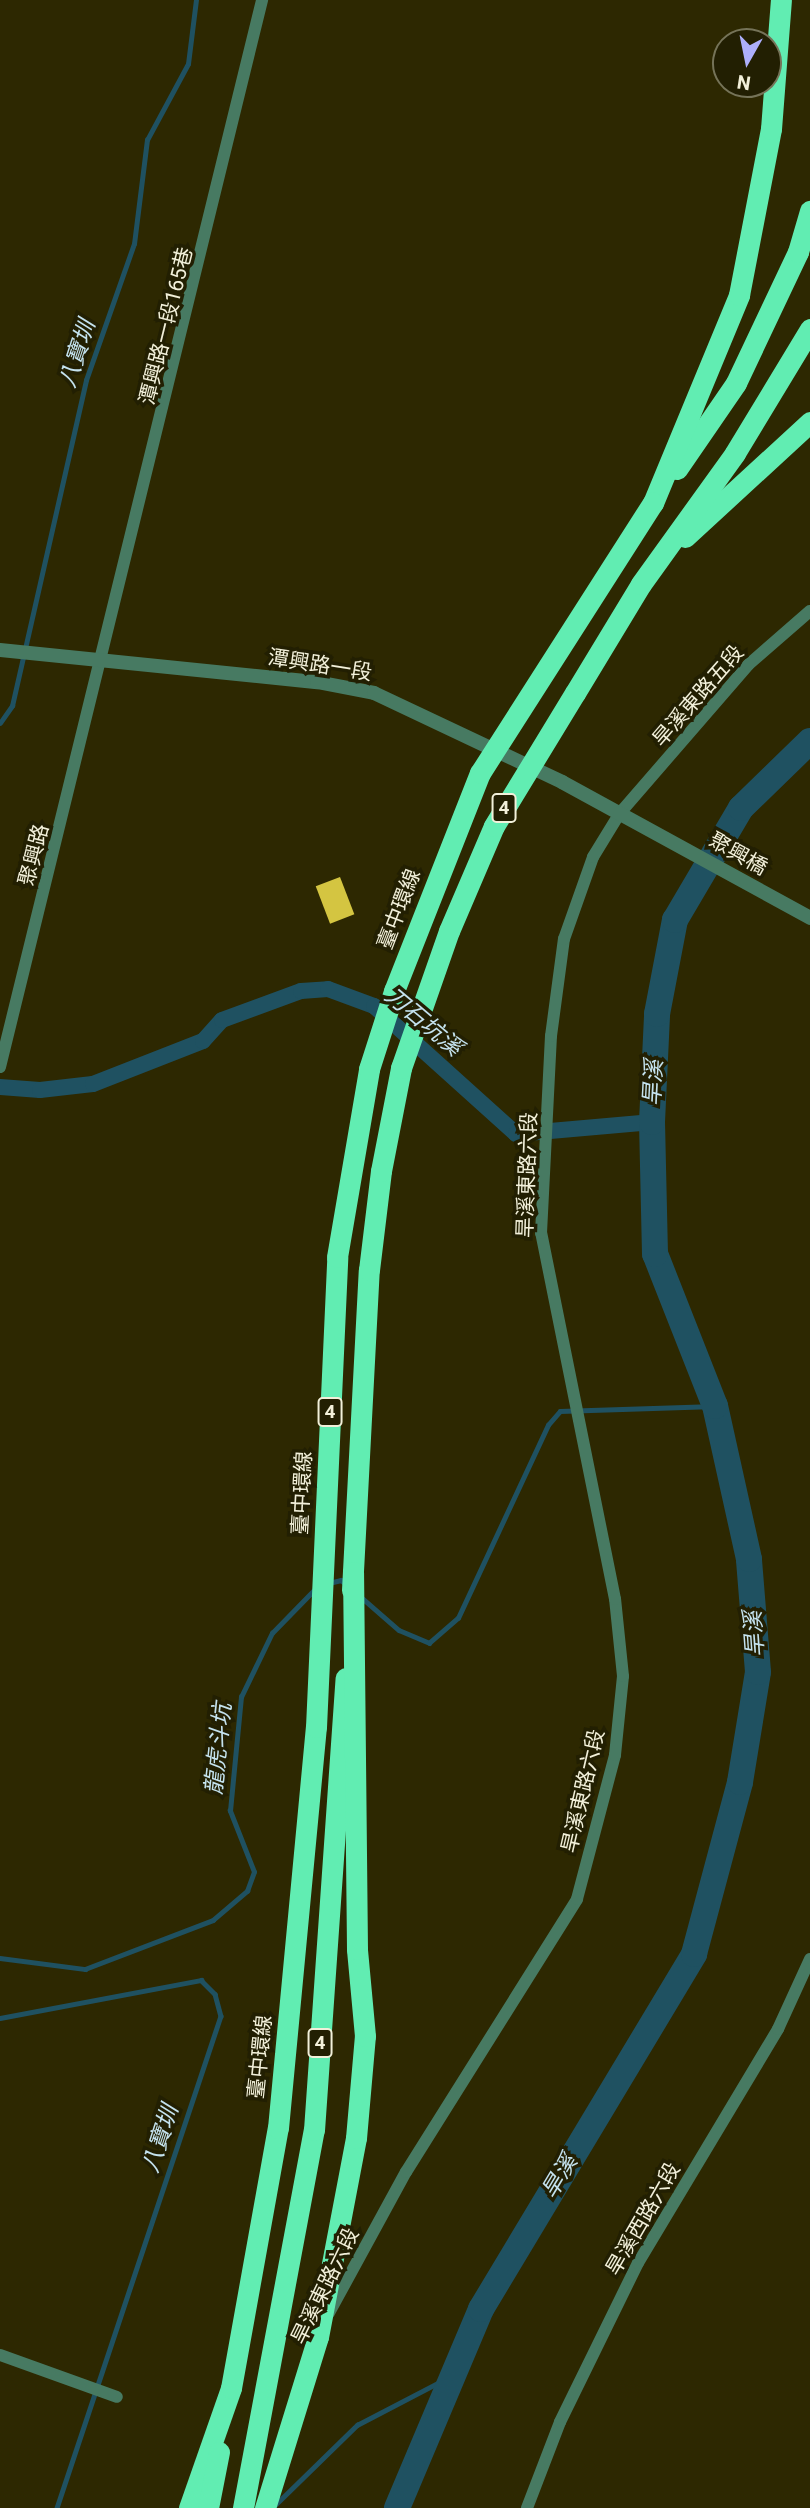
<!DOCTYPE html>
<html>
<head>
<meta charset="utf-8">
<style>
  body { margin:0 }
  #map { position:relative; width:810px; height:2508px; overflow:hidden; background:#2d2801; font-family:Roboto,"Noto Sans TC",sans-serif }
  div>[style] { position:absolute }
  .stream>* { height:4.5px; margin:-2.25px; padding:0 2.25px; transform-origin:2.25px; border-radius:2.25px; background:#1f5161 }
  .canal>* { height:16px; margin:-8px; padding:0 8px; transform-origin:8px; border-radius:8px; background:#1f5161 }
  .river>* { height:26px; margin:-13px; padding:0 13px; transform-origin:13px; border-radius:13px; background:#1f5161 }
  .building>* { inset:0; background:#d4c541; transform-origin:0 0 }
  .minor>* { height:12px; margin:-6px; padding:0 6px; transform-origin:6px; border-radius:6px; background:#477a62 }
  .tertiary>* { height:14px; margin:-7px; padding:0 7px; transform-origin:7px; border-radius:7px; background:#477a62 }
  .motorway>* { height:21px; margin:-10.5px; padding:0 10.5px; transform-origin:10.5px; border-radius:10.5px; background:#61edb2 }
  .motorway-bridge>* { height:21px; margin:-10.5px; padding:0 10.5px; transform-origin:10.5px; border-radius:10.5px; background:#61edb2 }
  span { translate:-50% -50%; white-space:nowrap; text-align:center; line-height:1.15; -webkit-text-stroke:7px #221f02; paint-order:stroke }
  .shield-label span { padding:2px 5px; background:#221f02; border:2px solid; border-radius:5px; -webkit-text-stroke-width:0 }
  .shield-label { font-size:19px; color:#f2f0da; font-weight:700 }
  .street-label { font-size:21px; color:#f2f0da }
  .water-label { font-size:23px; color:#c5e3ef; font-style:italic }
  .north { position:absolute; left:712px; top:28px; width:70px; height:70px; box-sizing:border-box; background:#221f02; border:2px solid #757358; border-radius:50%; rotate:189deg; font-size:19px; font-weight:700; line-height:28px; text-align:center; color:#f2f0da }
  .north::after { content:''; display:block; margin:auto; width:24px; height:32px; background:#adaffb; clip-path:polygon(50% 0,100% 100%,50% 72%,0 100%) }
</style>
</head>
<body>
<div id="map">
  <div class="stream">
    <div style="left:0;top:723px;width:21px;rotate:-55deg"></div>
    <div style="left:12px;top:706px;width:334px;rotate:-77.2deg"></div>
    <div style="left:86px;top:380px;width:144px;rotate:-70.6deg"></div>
    <div style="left:134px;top:244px;width:105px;rotate:-82.9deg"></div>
    <div style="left:147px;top:140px;width:86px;rotate:-61.7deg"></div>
    <div style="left:188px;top:64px;width:64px;rotate:-82.9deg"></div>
    <div style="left:329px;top:1583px;width:12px;rotate:-14deg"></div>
    <div style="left:341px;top:1580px;width:6px;rotate:39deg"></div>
    <div style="left:361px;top:1597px;width:50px;rotate:41deg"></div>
    <div style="left:399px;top:1630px;width:33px;rotate:23deg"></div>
    <div style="left:429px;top:1643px;width:38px;rotate:-41deg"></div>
    <div style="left:458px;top:1618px;width:213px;rotate:-65deg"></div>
    <div style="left:548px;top:1425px;width:18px;rotate:-49deg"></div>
    <div style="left:560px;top:1411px;width:155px;rotate:-1.8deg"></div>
    <div style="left:0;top:1958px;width:86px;rotate:7.4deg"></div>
    <div style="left:85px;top:1969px;width:137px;rotate:-20.9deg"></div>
    <div style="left:213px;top:1920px;width:45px;rotate:-40.5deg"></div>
    <div style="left:247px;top:1891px;width:20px;rotate:-70deg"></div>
    <div style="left:254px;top:1872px;width:66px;rotate:-111.5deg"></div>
    <div style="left:230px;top:1811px;width:115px;rotate:-84.5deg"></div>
    <div style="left:241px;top:1697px;width:71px;rotate:-64.2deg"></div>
    <div style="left:272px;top:1633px;width:64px;rotate:-45.6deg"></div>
    <div style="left:0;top:2018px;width:205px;rotate:-10.7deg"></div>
    <div style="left:201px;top:1980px;width:20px;rotate:45deg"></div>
    <div style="left:215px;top:1994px;width:23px;rotate:75deg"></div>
    <div style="left:221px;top:2016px;width:519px;rotate:108.43deg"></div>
    <div style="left:275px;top:2505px;width:115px;rotate:-44.3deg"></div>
    <div style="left:357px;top:2425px;width:108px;rotate:-27.5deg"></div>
  </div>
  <div class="canal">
    <div style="left:0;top:1087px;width:40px;rotate:4.3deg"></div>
    <div style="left:40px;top:1090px;width:53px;rotate:-6.5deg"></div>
    <div style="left:93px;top:1084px;width:118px;rotate:-21.4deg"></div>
    <div style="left:203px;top:1041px;width:28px;rotate:-48deg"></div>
    <div style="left:222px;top:1020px;width:84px;rotate:-20.2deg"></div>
    <div style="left:301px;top:991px;width:27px;rotate:-4deg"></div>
    <div style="left:328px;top:989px;width:49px;rotate:20.3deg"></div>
    <div style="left:374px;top:1006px;width:191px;rotate:42deg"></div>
    <div style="left:516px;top:1134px;width:137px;rotate:-5deg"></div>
  </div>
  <div class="river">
    <div style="left:397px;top:2508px;width:216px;rotate:-67.1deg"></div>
    <div style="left:481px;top:2309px;width:414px;rotate:-59deg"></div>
    <div style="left:694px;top:1954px;width:178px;rotate:-75deg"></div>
    <div style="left:740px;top:1782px;width:111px;rotate:-80.7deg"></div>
    <div style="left:758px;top:1672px;width:113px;rotate:-94.6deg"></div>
    <div style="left:749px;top:1559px;width:157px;rotate:-102.5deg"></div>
    <div style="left:715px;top:1406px;width:163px;rotate:-111.5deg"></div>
    <div style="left:655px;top:1254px;width:132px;rotate:-91.3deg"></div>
    <div style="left:652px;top:1122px;width:108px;rotate:-87.3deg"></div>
    <div style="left:657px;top:1014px;width:96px;rotate:-79.2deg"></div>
    <div style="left:675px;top:920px;width:130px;rotate:-59.5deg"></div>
    <div style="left:741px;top:808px;width:96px;rotate:-44.2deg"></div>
  </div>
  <div class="building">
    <div style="left:340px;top:877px;width:40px;height:26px;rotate:69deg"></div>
  </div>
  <div class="minor">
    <div style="left:0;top:1067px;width:1099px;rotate:-76.2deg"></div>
    <div style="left:329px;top:2313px;width:161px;rotate:-61.4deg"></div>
    <div style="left:406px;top:2172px;width:322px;rotate:-57.9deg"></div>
    <div style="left:577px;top:1899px;width:149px;rotate:-75.2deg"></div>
    <div style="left:615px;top:1755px;width:79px;rotate:-84.2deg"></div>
    <div style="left:623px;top:1676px;width:77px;rotate:-95.9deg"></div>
    <div style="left:615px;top:1599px;width:373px;rotate:-101.4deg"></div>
    <div style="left:541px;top:1233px;width:197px;rotate:-87.1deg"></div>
    <div style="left:551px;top:1036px;width:98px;rotate:-82.4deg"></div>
    <div style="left:564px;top:939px;width:87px;rotate:-70.5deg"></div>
    <div style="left:593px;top:857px;width:52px;rotate:-58.5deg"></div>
    <div style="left:620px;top:813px;width:196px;rotate:-49.1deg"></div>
    <div style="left:748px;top:665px;width:82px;rotate:-41.1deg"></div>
    <div style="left:0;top:2355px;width:124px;rotate:19.7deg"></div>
    <div style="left:527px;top:2508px;width:92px;rotate:-69deg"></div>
    <div style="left:560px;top:2422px;width:177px;rotate:-63.9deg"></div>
    <div style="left:638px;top:2263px;width:273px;rotate:-59.1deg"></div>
    <div style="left:778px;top:2029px;width:77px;rotate:-65.4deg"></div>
  </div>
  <div class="tertiary">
    <div style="left:0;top:650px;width:319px;rotate:5.8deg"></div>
    <div style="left:317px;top:682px;width:58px;rotate:10.9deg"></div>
    <div style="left:374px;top:693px;width:208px;rotate:25.3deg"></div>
    <div style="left:562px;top:782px;width:283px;rotate:28.7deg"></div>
  </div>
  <div class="motorway">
    <div style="left:677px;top:469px;width:104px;rotate:-55.5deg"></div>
    <div style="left:736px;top:383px;width:145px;rotate:-64.7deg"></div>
    <div style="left:798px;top:252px;width:43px;rotate:-73.7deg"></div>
    <div style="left:653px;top:503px;width:225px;rotate:-67.5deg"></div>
    <div style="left:739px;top:295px;width:169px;rotate:-79.1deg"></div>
    <div style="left:771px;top:129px;width:129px;rotate:-85.6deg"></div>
    <div style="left:685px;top:537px;width:170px;rotate:-42.6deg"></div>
    <div style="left:575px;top:693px;width:127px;rotate:-58.8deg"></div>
    <div style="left:641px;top:584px;width:161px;rotate:-54.3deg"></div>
    <div style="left:735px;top:453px;width:145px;rotate:-58.8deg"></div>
    <div style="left:352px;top:1590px;width:320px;rotate:-87deg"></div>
    <div style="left:369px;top:1270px;width:100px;rotate:-83.1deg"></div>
    <div style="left:381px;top:1171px;width:105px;rotate:-79deg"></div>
    <div style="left:401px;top:1068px;width:145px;rotate:-70.7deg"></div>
    <div style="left:189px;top:2508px;width:127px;rotate:-70.7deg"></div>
    <div style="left:208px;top:2508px;width:57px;rotate:-78.9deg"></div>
    <div style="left:243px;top:2508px;width:385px;rotate:-79.4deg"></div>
    <div style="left:314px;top:2130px;width:453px;rotate:-86deg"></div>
  </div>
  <div class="motorway-bridge">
    <div style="left:449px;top:931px;width:114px;rotate:-66.8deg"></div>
    <div style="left:494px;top:826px;width:156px;rotate:-58.7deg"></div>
    <div style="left:231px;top:2388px;width:264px;rotate:-79.8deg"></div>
    <div style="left:278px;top:2128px;width:403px;rotate:-84.6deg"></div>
    <div style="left:316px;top:1727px;width:470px;rotate:-87.4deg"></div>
    <div style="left:337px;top:1257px;width:191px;rotate:-80.3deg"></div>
    <div style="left:369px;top:1069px;width:82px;rotate:-72.2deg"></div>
    <div style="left:394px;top:991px;width:234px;rotate:-68.5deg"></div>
    <div style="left:480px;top:773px;width:321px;rotate:-57.4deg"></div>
    <div style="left:265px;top:2508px;width:179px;rotate:-72.8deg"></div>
    <div style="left:318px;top:2337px;width:203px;rotate:-79.2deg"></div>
    <div style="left:356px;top:2138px;width:102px;rotate:-85deg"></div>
    <div style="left:365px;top:2036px;width:87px;rotate:-95.3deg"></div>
    <div style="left:357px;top:1949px;width:377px;rotate:-90.6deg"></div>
  </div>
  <div class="shield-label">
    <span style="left:504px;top:808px">4</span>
    <span style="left:330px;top:1412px">4</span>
    <span style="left:320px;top:2043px">4</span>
  </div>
  <div class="street-label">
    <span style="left:166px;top:326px;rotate:-76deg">潭興路一段165巷</span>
    <span style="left:320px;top:665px;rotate:9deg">潭興路一段</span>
    <span style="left:698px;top:696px;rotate:-49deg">旱溪東路五段</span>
    <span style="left:738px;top:854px;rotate:29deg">聚興橋</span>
    <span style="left:34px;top:855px;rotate:-76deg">聚興路</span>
    <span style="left:399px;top:909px;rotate:-69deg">臺中環線</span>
    <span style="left:527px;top:1175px;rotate:-88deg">旱溪東路六段</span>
    <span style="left:302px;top:1493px;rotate:-87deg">臺中環線</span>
    <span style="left:583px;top:1791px;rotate:-77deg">旱溪東路六段</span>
    <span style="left:260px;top:2057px;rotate:-84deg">臺中環線</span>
    <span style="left:643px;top:2219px;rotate:-60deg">旱溪西路六段</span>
    <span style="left:325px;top:2286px;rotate:-64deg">旱溪東路六段</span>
  </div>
  <div class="water-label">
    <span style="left:78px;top:354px;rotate:-72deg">八寶圳</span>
    <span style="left:423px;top:1022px;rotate:40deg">刀石坑溪</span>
    <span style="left:654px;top:1083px;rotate:-87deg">旱溪</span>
    <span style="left:755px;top:1634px;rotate:-94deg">旱溪</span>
    <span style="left:219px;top:1749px;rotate:-84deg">龍虎斗坑</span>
    <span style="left:161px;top:2139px;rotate:-72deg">八寶圳</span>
    <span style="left:560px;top:2177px;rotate:-59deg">旱溪</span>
  </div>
  <div class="north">N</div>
</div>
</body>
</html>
